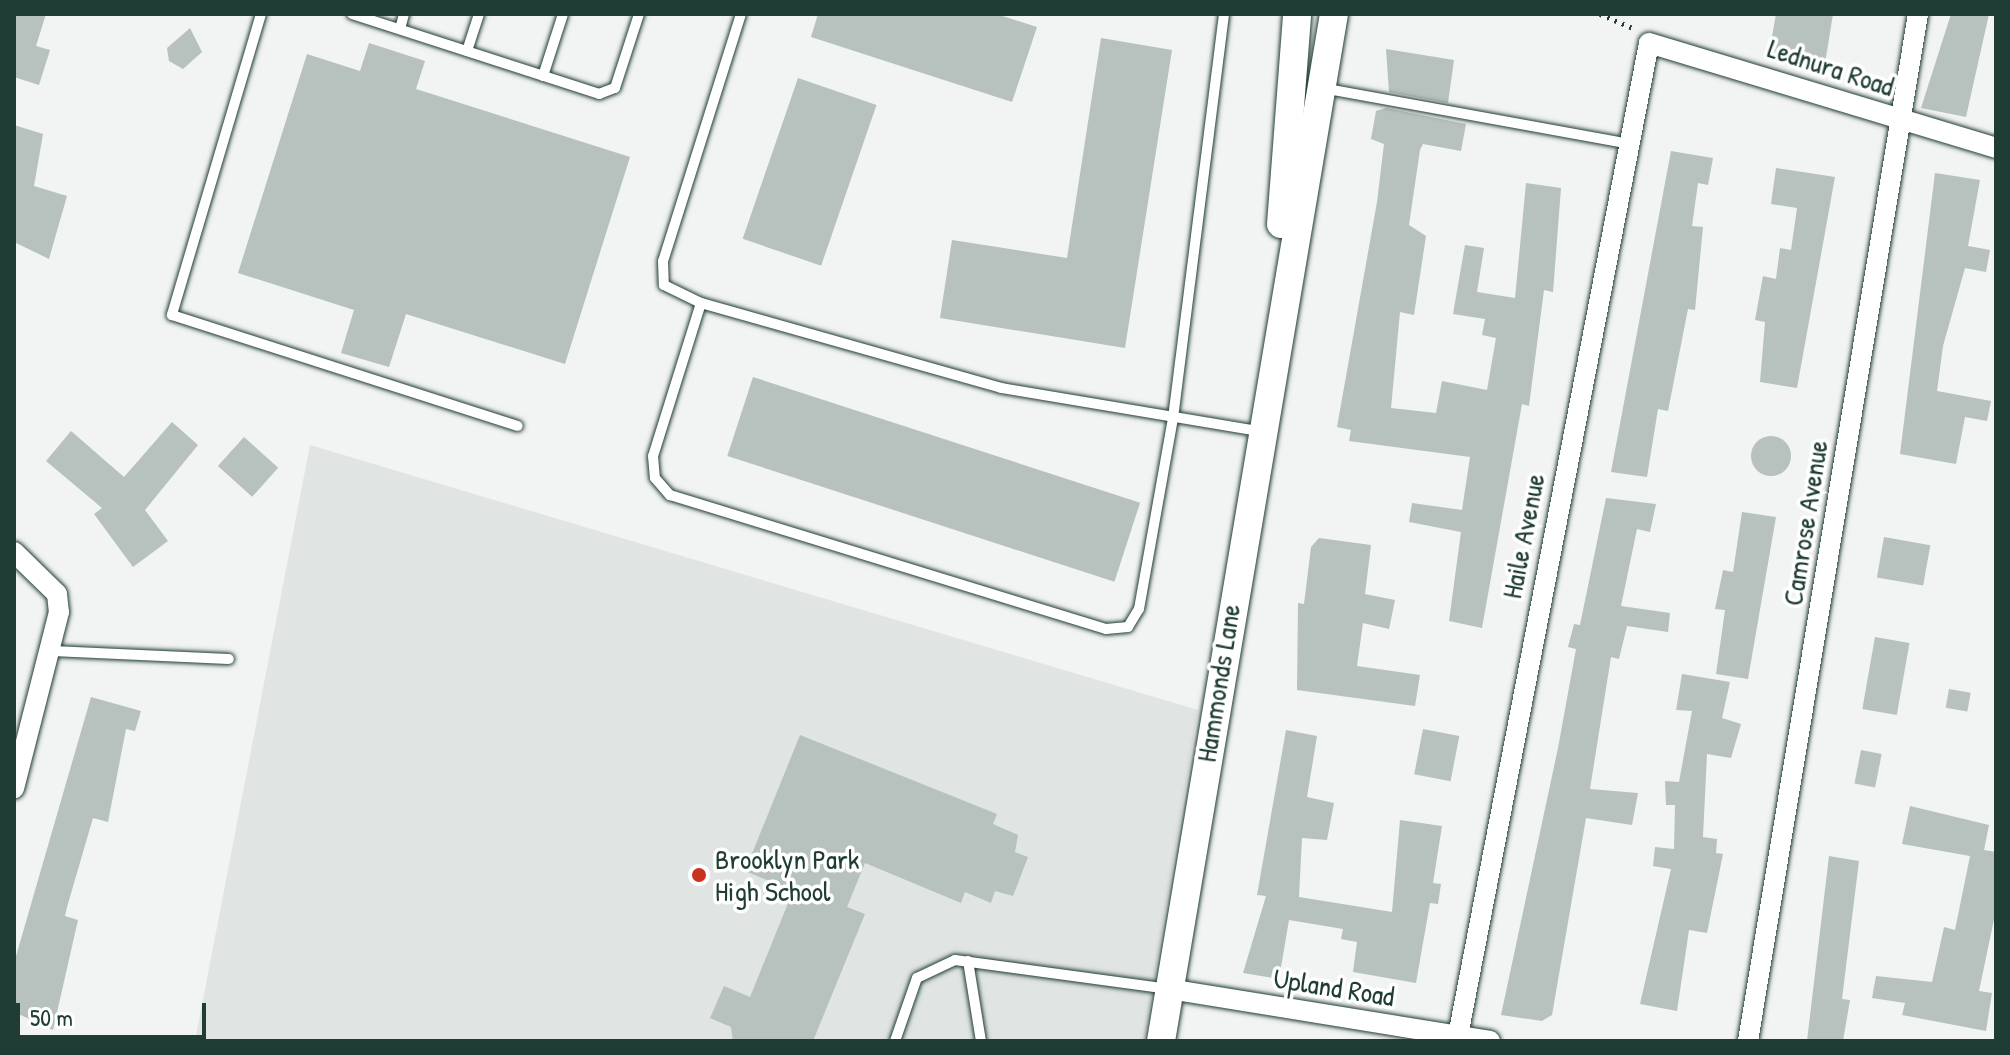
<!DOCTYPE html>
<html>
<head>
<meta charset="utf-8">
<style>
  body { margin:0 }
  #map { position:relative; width:2010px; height:1055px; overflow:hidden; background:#f2f3f3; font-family:"Patrick Hand",sans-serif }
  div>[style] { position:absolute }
  .built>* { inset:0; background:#e0e4e3 }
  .building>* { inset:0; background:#b7c1bd; transform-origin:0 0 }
  .round { border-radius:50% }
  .path>* { height:5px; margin-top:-2.5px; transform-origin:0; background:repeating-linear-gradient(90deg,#1f3d34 0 2px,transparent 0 8px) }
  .roads { filter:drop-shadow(0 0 2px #1f3d34) drop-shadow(0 0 2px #1f3d34) }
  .lane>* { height:10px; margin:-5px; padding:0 5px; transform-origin:5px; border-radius:5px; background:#fff }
  .street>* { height:20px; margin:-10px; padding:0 10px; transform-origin:10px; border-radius:10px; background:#fff }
  .secondary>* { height:28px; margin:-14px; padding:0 14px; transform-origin:14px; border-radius:14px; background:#fff }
  .dots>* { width:22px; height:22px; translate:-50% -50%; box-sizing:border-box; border:4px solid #fff; border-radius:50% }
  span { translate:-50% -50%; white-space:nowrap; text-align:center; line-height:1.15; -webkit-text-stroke:7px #fff; paint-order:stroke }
  .street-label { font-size:28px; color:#1f3d34 }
  .poi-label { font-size:28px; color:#1f3d34 }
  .left { translate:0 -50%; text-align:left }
  .frame { position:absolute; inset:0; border:16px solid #1f3d34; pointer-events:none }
  .scale { position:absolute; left:16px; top:1003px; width:190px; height:36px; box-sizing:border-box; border:4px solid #1f3d34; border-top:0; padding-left:10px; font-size:24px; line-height:28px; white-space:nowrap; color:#1f3d34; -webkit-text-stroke:6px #fff; paint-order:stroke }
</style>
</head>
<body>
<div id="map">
  <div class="built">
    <div style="clip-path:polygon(310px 445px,1198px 710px,1144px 1041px,195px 1041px)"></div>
  </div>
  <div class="building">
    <div style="clip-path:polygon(14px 14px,46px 14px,36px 46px,50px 50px,39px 85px,14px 77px)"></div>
    <div style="clip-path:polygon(818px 14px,996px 14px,1037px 27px,1012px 102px,811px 37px)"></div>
    <div style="clip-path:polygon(1776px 14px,1833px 14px,1823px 76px,1768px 59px)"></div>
    <div style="clip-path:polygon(1951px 14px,1989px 14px,1966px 117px,1921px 108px)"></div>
    <div style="clip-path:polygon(190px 28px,202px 52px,183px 69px,169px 61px,167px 48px)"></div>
    <div style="clip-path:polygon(1101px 38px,1172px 50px,1125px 348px,940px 318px,952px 240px,1067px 258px)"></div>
    <div style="clip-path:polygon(369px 43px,425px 61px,416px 89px,630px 157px,565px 364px,406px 314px,389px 367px,341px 353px,354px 310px,238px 273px,307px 54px,360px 71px)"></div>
    <div style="clip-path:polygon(1386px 49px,1454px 60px,1448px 103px,1389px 92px)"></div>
    <div style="left:798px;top:78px;width:83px;height:170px;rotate:19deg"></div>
    <div style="clip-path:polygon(1386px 108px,1466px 124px,1461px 151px,1423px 144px,1420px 150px,1409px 225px,1426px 236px,1414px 315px,1400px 312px,1391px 408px,1436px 413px,1442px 381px,1487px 390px,1496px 338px,1482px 335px,1485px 319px,1453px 314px,1465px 245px,1484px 248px,1477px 292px,1515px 298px,1526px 183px,1561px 188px,1553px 292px,1544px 290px,1529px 406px,1522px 404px,1482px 628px,1449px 621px,1461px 532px,1409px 522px,1412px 503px,1462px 510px,1470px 457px,1349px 441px,1351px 430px,1337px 427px,1377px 202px,1384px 144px,1371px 139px,1376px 111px)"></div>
    <div style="clip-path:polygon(14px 125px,43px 134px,34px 186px,67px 196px,49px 259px,14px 242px)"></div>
    <div style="clip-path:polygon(1671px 151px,1713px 158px,1708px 185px,1698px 183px,1692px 226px,1703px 227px,1695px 310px,1688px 309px,1668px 411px,1658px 409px,1647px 477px,1611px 472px)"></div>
    <div style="clip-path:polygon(1776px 168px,1835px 177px,1797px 388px,1760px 382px,1765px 322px,1755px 320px,1763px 276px,1776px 279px,1780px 248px,1791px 250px,1797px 208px,1771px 204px)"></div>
    <div style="clip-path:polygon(1935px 173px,1980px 180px,1968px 246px,1990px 250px,1986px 272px,1965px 268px,1943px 346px,1937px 391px,1991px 401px,1987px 421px,1965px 417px,1956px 464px,1900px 454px)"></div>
    <div style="left:753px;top:377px;width:407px;height:83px;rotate:18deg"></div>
    <div style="clip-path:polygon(172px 422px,198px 445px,145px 510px,168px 541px,133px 567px,94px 514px,102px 508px,46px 461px,71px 431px,124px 477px)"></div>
    <div class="round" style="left:1751px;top:436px;width:40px;height:40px"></div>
    <div style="left:244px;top:437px;width:46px;height:39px;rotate:42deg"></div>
    <div style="clip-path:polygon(1606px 498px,1656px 504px,1650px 532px,1637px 529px,1621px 606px,1670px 613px,1668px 632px,1627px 626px,1619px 659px,1611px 657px,1590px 789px,1638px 793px,1632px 825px,1586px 818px,1552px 1015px,1542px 1021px,1501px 1015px,1558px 748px,1576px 649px,1568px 647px,1574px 624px,1580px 625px)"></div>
    <div style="clip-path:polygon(1742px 512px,1776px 517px,1748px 679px,1716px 674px,1725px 610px,1715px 609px,1723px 570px,1733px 572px)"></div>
    <div style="left:1884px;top:537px;width:47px;height:41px;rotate:10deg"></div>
    <div style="clip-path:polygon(1319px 538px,1371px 545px,1365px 594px,1395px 600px,1389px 629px,1363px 623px,1357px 666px,1420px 675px,1415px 706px,1297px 690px,1298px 603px,1304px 604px,1311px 547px)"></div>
    <div style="left:1875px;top:637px;width:35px;height:73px;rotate:10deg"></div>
    <div style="clip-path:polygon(1682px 674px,1730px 682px,1722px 718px,1741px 724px,1731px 758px,1707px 754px,1703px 837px,1717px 839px,1716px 853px,1723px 854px,1707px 933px,1689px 930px,1677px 1011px,1640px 1004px,1671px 869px,1653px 866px,1655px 847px,1674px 849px,1675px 805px,1666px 805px,1665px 781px,1679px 782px,1692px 711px,1676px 710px)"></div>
    <div style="left:1949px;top:689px;width:22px;height:19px;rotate:10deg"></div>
    <div style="clip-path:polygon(91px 697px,141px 711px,135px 731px,126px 729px,108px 822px,93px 818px,67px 907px,65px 916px,78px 920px,53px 1030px,14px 1012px,14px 963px)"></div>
    <div style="left:1423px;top:729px;width:37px;height:46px;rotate:11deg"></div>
    <div style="clip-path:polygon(1286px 730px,1317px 736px,1307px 797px,1334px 803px,1327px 840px,1302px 838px,1299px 897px,1392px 912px,1400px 820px,1442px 826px,1433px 883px,1441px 884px,1438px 904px,1430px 903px,1416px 983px,1353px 972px,1357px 942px,1341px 939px,1343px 929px,1289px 920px,1279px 979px,1243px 973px,1266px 896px,1257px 895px)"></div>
    <div style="clip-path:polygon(800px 735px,997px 814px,993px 824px,1018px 835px,1015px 852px,1028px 857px,1013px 896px,995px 891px,991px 903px,965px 892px,961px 903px,865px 863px,847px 907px,865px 914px,813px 1041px,733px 1041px,731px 1027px,710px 1018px,724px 986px,750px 997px,793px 891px,745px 871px)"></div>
    <div style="left:1861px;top:750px;width:21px;height:34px;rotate:11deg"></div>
    <div style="clip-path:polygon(1910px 806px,1989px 825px,1984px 850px,1996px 852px,1996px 910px,1979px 991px,1992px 993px,1986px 1031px,1902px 1015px,1905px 1003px,1872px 998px,1876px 976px,1932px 982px,1944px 927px,1955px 930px,1970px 856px,1902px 844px)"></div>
    <div style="clip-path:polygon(1829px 856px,1859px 861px,1842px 999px,1850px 1000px,1843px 1041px,1807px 1041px)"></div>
  </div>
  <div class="path">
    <div style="left:1600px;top:14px;width:39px;rotate:23deg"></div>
  </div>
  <div class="roads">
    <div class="lane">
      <div style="left:261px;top:14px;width:314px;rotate:106.5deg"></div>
      <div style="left:172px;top:315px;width:363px;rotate:17.8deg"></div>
      <div style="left:352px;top:14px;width:260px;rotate:17.9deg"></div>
      <div style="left:599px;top:94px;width:17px;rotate:-21deg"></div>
      <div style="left:615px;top:88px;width:78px;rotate:-72deg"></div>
      <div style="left:741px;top:14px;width:259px;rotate:107.5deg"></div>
      <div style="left:663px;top:261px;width:24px;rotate:88deg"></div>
      <div style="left:664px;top:285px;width:41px;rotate:25.9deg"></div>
      <div style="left:701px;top:303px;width:312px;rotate:15.8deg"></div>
      <div style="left:1001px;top:388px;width:261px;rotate:9.5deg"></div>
      <div style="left:400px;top:29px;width:16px;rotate:-75deg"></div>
      <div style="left:467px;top:51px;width:39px;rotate:-72deg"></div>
      <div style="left:543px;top:76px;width:65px;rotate:-72.1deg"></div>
      <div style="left:1322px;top:88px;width:309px;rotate:10.3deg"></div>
      <div style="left:701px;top:303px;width:160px;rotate:107.4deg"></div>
      <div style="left:653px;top:456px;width:22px;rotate:85deg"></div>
      <div style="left:655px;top:478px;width:23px;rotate:49deg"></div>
      <div style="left:670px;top:495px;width:456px;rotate:17.1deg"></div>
      <div style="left:1106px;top:629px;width:22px;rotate:-5deg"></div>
      <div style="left:1128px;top:627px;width:21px;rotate:-59deg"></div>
      <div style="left:1139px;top:609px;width:194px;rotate:-79.9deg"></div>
      <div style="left:1173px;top:418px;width:407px;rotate:-82.8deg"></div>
      <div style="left:52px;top:651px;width:177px;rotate:2.6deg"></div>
      <div style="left:968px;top:961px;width:81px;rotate:80.8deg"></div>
      <div style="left:895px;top:1041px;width:67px;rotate:-70.8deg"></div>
      <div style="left:917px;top:978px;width:42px;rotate:-25.3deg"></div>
      <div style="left:955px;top:960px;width:216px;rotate:7.7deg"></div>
    </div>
    <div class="street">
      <div style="left:14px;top:552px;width:60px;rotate:44.3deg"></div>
      <div style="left:57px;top:594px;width:18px;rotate:84deg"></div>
      <div style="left:59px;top:612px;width:182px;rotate:104.3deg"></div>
      <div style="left:1169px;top:989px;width:325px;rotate:9.2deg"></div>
      <div style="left:1457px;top:1041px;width:1016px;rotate:-79.11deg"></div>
      <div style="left:1649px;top:43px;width:363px;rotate:16.8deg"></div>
      <div style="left:1748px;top:1041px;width:1041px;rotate:-80.6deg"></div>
    </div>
    <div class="secondary">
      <div style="left:1281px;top:224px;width:211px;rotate:-85.6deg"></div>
      <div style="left:1161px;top:1041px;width:1041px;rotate:-80.44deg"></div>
    </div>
  </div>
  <div class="dots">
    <div style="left:699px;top:875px;background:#c8321e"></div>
  </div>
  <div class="street-label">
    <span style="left:1831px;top:67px;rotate:18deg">Lednura Road</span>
    <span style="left:1805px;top:523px;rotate:-81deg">Camrose Avenue</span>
    <span style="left:1523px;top:536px;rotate:-79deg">Haile Avenue</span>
    <span style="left:1218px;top:683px;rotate:-81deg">Hammonds Lane</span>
    <span style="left:1334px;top:987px;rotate:9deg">Upland Road</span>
  </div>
  <div class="poi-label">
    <span class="left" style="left:715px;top:875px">Brooklyn Park<br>High School</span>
  </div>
  <div class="frame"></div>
  <div class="scale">50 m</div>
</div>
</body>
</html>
